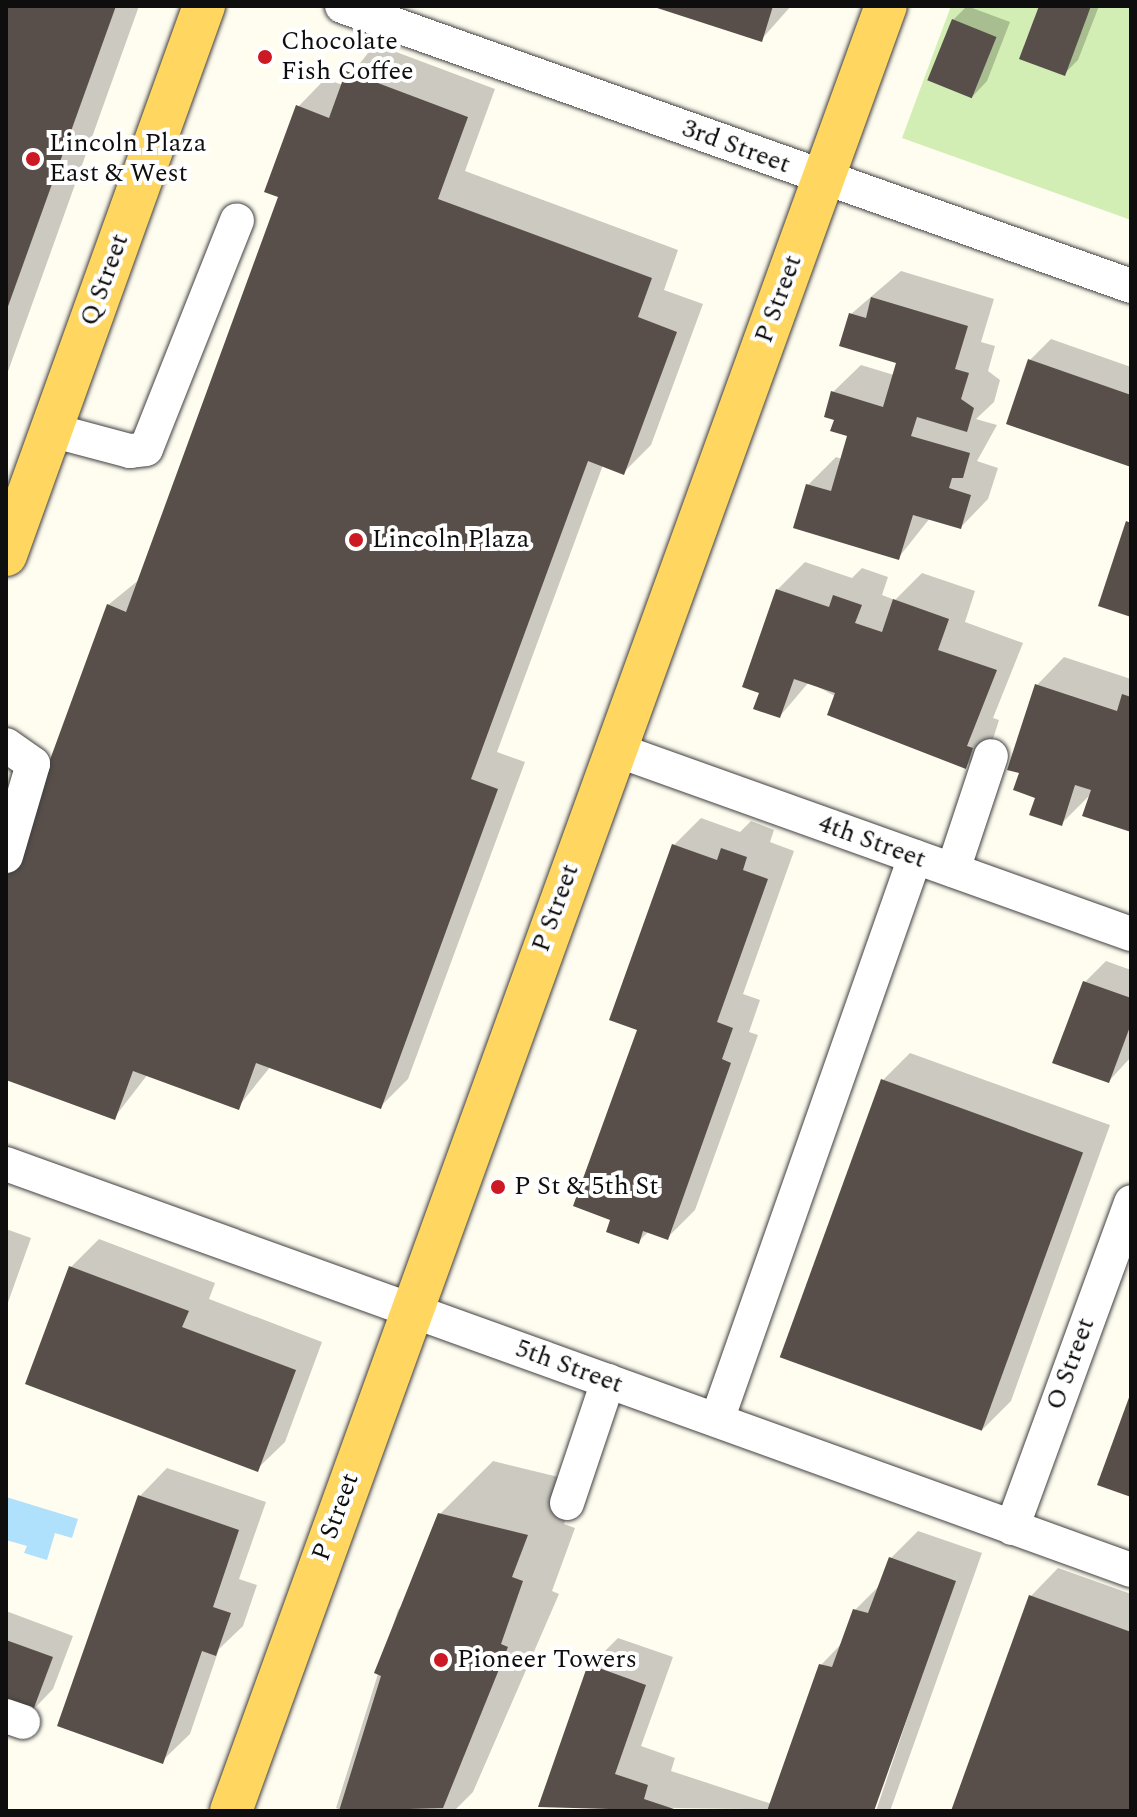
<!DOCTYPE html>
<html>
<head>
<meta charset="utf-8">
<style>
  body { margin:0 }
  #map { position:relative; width:1137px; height:1817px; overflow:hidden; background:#fffcf0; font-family:Spectral,serif }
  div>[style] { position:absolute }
  .green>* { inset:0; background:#d3eeb5 }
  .water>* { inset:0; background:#afe0fc }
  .shadow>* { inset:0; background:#0003 }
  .building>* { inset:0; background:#584f4a; transform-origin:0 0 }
  .roads { filter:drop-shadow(0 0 2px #414141) drop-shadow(0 0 2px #414141) }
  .minor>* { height:34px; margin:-17px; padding:0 17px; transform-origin:17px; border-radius:17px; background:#fff }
  .major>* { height:42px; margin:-21px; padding:0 21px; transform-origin:21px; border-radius:21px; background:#ffd760 }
  .dots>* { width:22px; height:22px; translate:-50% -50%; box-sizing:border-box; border:4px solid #fff; border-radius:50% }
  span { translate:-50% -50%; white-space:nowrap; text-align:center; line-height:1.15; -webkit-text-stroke:8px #fff; paint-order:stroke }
  .poi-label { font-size:26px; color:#0e0e0e }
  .left { translate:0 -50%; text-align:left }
  .street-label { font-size:26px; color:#0e0e0e }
  .frame { position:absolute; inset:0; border:8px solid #0e0e0e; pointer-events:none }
</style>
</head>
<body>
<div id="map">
  <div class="green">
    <div style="clip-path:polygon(951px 6px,1131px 6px,1131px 220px,902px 138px)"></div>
  </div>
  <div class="water">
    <div style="clip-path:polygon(6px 1497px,78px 1519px,72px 1538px,55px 1533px,47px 1560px,24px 1553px,27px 1546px,6px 1540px)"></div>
  </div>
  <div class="shadow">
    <div style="clip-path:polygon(6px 6px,139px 6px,6px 377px)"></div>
    <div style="clip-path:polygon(655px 6px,791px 6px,761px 40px)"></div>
    <div style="clip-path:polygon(967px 6px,1010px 22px,987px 81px,973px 96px,953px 20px)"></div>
    <div style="clip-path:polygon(1041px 6px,1099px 6px,1078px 60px,1064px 74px)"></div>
    <div style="clip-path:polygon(375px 44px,495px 89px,465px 171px,678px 250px,664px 290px,703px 304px,651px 445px,623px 473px,603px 465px,497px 752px,525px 762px,408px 1079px,380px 1107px,271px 1066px,238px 1107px,148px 1074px,114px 1118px,6px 1078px,6px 886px,108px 605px,140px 579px,281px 195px,298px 107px,325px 79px,343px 85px)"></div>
    <div style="clip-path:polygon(901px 271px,994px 299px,981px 342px,995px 346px,988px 371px,1000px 380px,994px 402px,976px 419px,997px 425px,977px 461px,998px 468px,988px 499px,961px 527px,930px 518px,899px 557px,808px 485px,836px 457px,842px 459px,850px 435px,836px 419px,833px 392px,861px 365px,894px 375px,898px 362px,851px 314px)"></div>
    <div style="clip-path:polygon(1051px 339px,1131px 367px,1131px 465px,1030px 360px)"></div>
    <div style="clip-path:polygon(805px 562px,852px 578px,862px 568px,888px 577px,882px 595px,895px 600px,922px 573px,975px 591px,965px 622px,1023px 643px,993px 718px,999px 720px,993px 739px,965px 767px,809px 682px,780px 716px,761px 692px,777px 590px)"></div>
    <div style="clip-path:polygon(1064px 657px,1131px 679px,1131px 830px,1092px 793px,1062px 823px,1038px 796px,1037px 685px)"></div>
    <div style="clip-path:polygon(701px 818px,740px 832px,751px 821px,774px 830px,770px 842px,794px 851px,743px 994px,760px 1000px,749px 1032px,758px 1035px,695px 1210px,667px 1238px,649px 1231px,638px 1242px,639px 1029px,674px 845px)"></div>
    <div style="clip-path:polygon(1106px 961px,1131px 970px,1131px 1057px,1109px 1081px,1085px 982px)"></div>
    <div style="clip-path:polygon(910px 1053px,1110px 1125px,1011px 1401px,983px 1429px,883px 1080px)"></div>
    <div style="clip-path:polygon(6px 1229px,31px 1238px,6px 1308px)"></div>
    <div style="clip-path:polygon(99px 1239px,215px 1283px,209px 1299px,322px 1342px,285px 1442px,257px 1469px,71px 1267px)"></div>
    <div style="clip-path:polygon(493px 1461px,579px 1482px,564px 1524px,575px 1528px,552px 1591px,559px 1594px,473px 1792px,454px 1811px,343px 1811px,336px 1808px,398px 1610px,410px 1598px,440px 1514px)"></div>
    <div style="clip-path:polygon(167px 1468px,266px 1502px,239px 1579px,257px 1585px,243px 1626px,219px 1649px,190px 1734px,162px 1761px,140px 1496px)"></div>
    <div style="clip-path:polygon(918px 1531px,982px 1553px,890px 1811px,876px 1811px,957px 1571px,872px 1811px,541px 1806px,590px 1666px,618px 1638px,673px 1657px,641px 1746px,675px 1758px,671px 1771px,772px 1804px,821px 1665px,842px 1643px,855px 1610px,881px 1584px,891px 1558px)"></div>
    <div style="clip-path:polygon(1058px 1568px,1131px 1594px,1131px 1811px,953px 1811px,1031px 1596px)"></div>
    <div style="clip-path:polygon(6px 1611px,73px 1636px,53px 1689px,32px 1711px,6px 1701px)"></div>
  </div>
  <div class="building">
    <div style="clip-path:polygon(6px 6px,116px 6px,6px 312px)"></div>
    <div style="clip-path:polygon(651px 6px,773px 6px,762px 42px)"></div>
    <div style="clip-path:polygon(1039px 6px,1091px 6px,1065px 76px,1019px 59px)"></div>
    <div style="left:952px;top:19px;width:48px;height:66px;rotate:22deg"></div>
    <div style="clip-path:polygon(346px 71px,468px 117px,438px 199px,652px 278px,638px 317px,677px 332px,624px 475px,588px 461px,471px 779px,498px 789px,381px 1109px,256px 1063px,239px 1110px,133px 1071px,115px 1120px,6px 1080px,6px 880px,107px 604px,126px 612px,278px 197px,264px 192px,296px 105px,329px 118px)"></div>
    <div style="clip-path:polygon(871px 297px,968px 326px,955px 369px,969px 373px,961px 399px,974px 408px,967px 432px,917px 417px,911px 436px,970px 453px,963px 478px,952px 478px,949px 488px,971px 495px,961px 529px,913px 515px,899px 560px,793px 528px,806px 484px,831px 491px,847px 436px,830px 431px,834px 420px,824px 417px,831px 391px,883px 407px,896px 363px,839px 346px,849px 313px,866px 318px)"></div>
    <div style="clip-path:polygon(1028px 359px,1131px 395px,1131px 467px,1006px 424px)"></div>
    <div style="clip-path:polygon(1126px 521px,1131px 523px,1131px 617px,1098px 606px)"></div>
    <div style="clip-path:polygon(776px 589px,829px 607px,833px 595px,862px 605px,855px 623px,882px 632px,893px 599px,949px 619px,938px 650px,997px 670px,967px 746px,973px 748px,966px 769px,827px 715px,835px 693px,794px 679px,780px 718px,753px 709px,759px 693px,742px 687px)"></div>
    <div style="clip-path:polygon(1035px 684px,1117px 711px,1122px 694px,1131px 697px,1131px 832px,1082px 816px,1091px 790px,1075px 785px,1062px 826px,1029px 815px,1035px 798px,1013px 790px,1019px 773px,1007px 770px)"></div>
    <div style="clip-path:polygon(672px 844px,717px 860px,721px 848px,747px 857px,743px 870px,768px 879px,717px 1022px,733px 1028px,722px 1059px,731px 1063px,668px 1240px,643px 1231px,639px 1244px,606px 1232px,610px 1220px,573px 1206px,637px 1030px,609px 1020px)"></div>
    <div style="clip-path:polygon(1083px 981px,1131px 998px,1131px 1024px,1109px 1083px,1052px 1063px)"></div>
    <div style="left:881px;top:1079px;width:215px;height:296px;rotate:20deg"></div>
    <div style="clip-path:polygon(69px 1266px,189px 1311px,182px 1327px,296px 1370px,258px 1472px,25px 1384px)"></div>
    <div style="clip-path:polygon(1131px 1392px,1131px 1497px,1097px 1485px)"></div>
    <div style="clip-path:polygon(138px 1495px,239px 1530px,213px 1607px,231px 1613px,216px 1656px,202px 1651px,163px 1764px,57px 1726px)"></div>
    <div style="clip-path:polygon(438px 1513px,528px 1535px,512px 1577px,523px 1581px,501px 1644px,508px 1647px,443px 1808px,339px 1811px,381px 1676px,374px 1673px)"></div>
    <div style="clip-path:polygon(889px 1557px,956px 1581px,874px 1811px,767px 1811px,819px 1664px,832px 1667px,853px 1609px,868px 1613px)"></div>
    <div style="clip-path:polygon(1029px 1595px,1131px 1632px,1131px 1811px,951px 1811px)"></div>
    <div style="clip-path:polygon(6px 1640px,53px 1657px,32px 1713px,6px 1703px)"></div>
    <div style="clip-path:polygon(588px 1664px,646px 1685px,615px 1774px,648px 1785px,644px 1799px,680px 1811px,538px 1807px)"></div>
  </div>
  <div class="roads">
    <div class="minor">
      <div style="left:342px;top:6px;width:837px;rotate:19.54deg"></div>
      <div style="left:51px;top:430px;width:82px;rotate:14.9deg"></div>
      <div style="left:130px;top:451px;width:16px;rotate:-7deg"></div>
      <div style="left:146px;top:449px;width:246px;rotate:-68.3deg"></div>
      <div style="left:6px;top:745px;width:33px;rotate:35deg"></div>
      <div style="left:33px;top:764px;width:96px;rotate:106.4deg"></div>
      <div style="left:614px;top:749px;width:549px;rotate:19.69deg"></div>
      <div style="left:953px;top:870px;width:120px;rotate:-71.6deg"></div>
      <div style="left:6px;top:1164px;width:1196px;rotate:19.84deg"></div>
      <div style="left:717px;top:1420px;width:597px;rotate:-70.62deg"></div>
      <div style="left:567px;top:1503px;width:129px;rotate:-71.4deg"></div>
      <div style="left:1012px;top:1528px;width:347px;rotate:-69.9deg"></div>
      <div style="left:6px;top:1716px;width:18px;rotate:19deg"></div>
    </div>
    <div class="major">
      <div style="left:6px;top:555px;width:584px;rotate:-70.17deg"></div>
      <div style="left:231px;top:1811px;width:1920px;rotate:-70.06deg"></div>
    </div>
  </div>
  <div class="dots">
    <div style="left:265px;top:57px;background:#cc1923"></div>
    <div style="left:33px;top:159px;background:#cc1923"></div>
    <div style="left:356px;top:540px;background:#cc1923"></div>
    <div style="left:498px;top:1187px;background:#cc1923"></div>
    <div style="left:441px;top:1660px;background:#cc1923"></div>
  </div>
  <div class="poi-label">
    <span class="left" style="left:281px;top:57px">Chocolate<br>Fish Coffee</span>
    <span class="left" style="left:49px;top:159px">Lincoln Plaza<br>East &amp; West</span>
    <span class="left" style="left:372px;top:540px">Lincoln Plaza</span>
    <span class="left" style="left:514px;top:1187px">P St &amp; 5th St</span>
    <span class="left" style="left:457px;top:1660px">Pioneer Towers</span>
  </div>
  <div class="street-label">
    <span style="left:736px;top:147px;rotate:20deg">3rd Street</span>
    <span style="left:105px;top:280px;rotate:-70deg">Q Street</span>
    <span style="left:779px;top:299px;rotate:-70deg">P Street</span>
    <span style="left:872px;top:842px;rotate:20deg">4th Street</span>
    <span style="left:556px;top:908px;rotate:-70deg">P Street</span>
    <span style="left:1071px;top:1364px;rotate:-70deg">O Street</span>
    <span style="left:569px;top:1367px;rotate:20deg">5th Street</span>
    <span style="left:336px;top:1517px;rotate:-70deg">P Street</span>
  </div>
  <div class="frame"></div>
</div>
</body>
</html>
